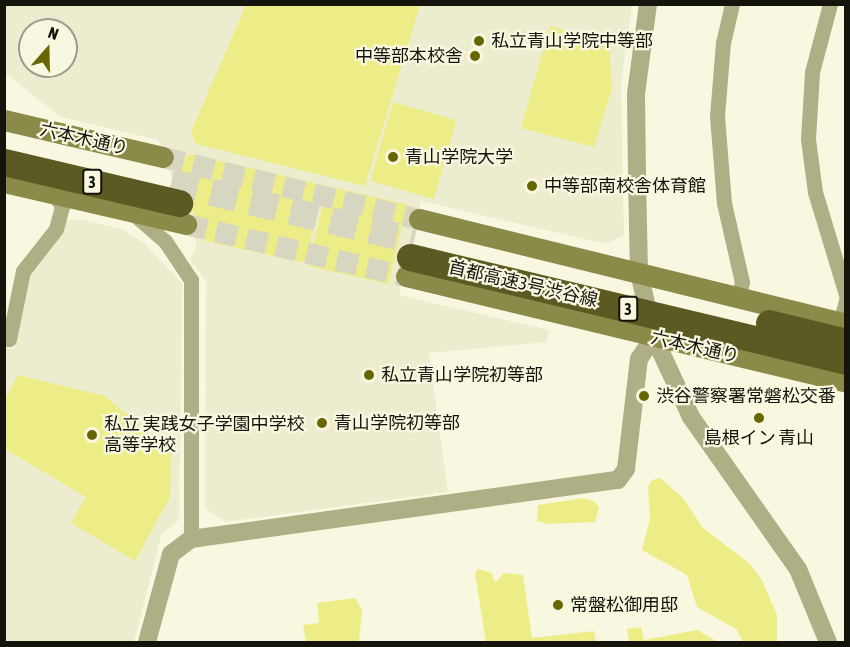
<!DOCTYPE html>
<html>
<head>
<meta charset="utf-8">
<style>
  body { margin:0 }
  #map { position:relative; width:850px; height:647px; overflow:hidden; background:#f8f8e1; font-family:"Asap Condensed","Noto Sans JP",sans-serif }
  div>[style] { position:absolute }
  .built>* { inset:0; background:#ecedcf }
  .green>* { inset:0; background:#eded87; transform-origin:0 0 }
  .secondary-tunnel>* { height:21px; margin-top:-10.5px; transform-origin:0; background:repeating-linear-gradient(90deg,#d6d6c1 0 21px,transparent 0 31px) }
  .motorway-tunnel>* { height:27px; margin-top:-13.5px; transform-origin:0; background:repeating-linear-gradient(90deg,#d6d6c1 0 27px,transparent 0 41px) }
  .minor>* { height:15px; margin:-7.5px; padding:0 7.5px; transform-origin:7.5px; border-radius:7.5px; background:#aeaf84 }
  .tertiary>* { height:18px; margin:-9px; padding:0 9px; transform-origin:9px; border-radius:9px; background:#aeaf84 }
  .secondary>* { height:21px; margin:-10.5px; padding:0 10.5px; transform-origin:10.5px; border-radius:10.5px; background:#8b8b49 }
  .motorway>* { height:27px; margin:-13.5px; padding:0 13.5px; transform-origin:13.5px; border-radius:13.5px; background:#5b5a22 }
  .dots>* { width:16px; height:16px; translate:-50% -50%; box-sizing:border-box; border:3px solid #f8f8e1; border-radius:50% }
  span { translate:-50% -50%; white-space:nowrap; text-align:center; line-height:1.15; -webkit-text-stroke:4.5px #f8f8e1; paint-order:stroke }
  .shield-label span { padding:2px 4px; background:#f8f8e1; border:2px solid; border-radius:4px; -webkit-text-stroke-width:0 }
  .shield-label { font-size:16px; color:#14140c; font-weight:700 }
  .poi-label { font-size:18px; color:#14140c }
  .left { translate:0 -50%; text-align:left }
  .right { translate:-100% -50%; text-align:right }
  .street-label { font-size:18px; color:#14140c }
  .frame { position:absolute; inset:0; border:6px solid #14140c; pointer-events:none }
  .north { position:absolute; left:18px; top:18px; width:60px; height:60px; box-sizing:border-box; background:#f8f8e1; border:2px solid #9d9d8c; border-radius:50%; rotate:20deg; font-size:16px; font-weight:700; line-height:24px; text-align:center; color:#14140c }
  .north::after { content:''; display:block; margin:auto; width:21px; height:27px; background:#686600; clip-path:polygon(50% 0,100% 100%,50% 72%,0 100%) }
</style>
</head>
<body>
<div id="map">
  <div class="built">
    <div style="clip-path:polygon(evenodd,4px 5px,632px 5px,621px 84px,624px 235px,606px 244px,421px 201px,399px 295px,549px 330px,547px 342px,429px 353px,448px 492px,225px 522px,205px 508px,206px 281px,190px 260px,197px 245px,158px 140px,61px 117px,5px 73px,4px 5px,30px 30px,66px 30px,66px 66px,30px 66px,30px 30px)"></div>
    <div style="clip-path:polygon(81px 219px,121px 229px,144px 243px,182px 283px,179px 520px,162px 533px,134px 642px,5px 642px,5px 348px,14px 349px,28px 273px,65px 221px)"></div>
  </div>
  <div class="green">
    <div style="clip-path:polygon(246px 5px,420px 5px,365px 186px,196px 144px,191px 132px)"></div>
    <div style="clip-path:polygon(550px 26px,609px 43px,612px 89px,594px 147px,521px 128px)"></div>
    <div style="left:393px;top:102px;width:66px;height:82px;rotate:16deg"></div>
    <div style="clip-path:polygon(189px 154px,323px 185px,305px 263px,205px 241px,176px 168px)"></div>
    <div style="left:327px;top:186px;width:82px;height:82px;rotate:13deg"></div>
    <div style="clip-path:polygon(18px 375px,105px 396px,171px 453px,170px 497px,135px 561px,71px 523px,86px 497px,5px 449px,5px 400px)"></div>
    <div style="clip-path:polygon(660px 478px,683px 498px,703px 528px,750px 564px,762px 580px,777px 615px,777px 642px,743px 642px,736px 629px,697px 607px,687px 575px,642px 550px,650px 519px,648px 487px,652px 480px)"></div>
    <div style="clip-path:polygon(583px 498px,594px 501px,599px 508px,595px 522px,548px 524px,537px 521px,538px 505px)"></div>
    <div style="clip-path:polygon(478px 569px,492px 573px,495px 583px,504px 573px,523px 575px,532px 638px,594px 631px,596px 642px,486px 642px,475px 574px)"></div>
    <div style="clip-path:polygon(355px 598px,362px 610px,359px 642px,306px 642px,303px 625px,319px 623px,317px 603px)"></div>
    <div style="clip-path:polygon(641px 627px,644px 640px,697px 630px,718px 642px,629px 642px,627px 629px)"></div>
  </div>
  <div class="secondary-tunnel">
    <div style="left:163px;top:157px;width:263px;rotate:13.6deg"></div>
    <div style="left:186px;top:224px;width:226px;rotate:13.3deg"></div>
  </div>
  <div class="motorway-tunnel">
    <div style="left:171px;top:182px;width:250px;rotate:13.4deg"></div>
  </div>
  <div class="minor">
    <div style="left:732px;top:4px;width:39px;rotate:103deg"></div>
    <div style="left:723px;top:42px;width:74px;rotate:94.6deg"></div>
    <div style="left:717px;top:116px;width:87px;rotate:85.4deg"></div>
    <div style="left:724px;top:203px;width:81px;rotate:77.2deg"></div>
    <div style="left:742px;top:282px;width:17px;rotate:103deg"></div>
    <div style="left:830px;top:4px;width:70px;rotate:104.8deg"></div>
    <div style="left:812px;top:72px;width:67px;rotate:93.4deg"></div>
    <div style="left:808px;top:139px;width:53px;rotate:82.5deg"></div>
    <div style="left:815px;top:192px;width:108px;rotate:73.2deg"></div>
    <div style="left:136px;top:216px;width:38px;rotate:41deg"></div>
    <div style="left:165px;top:241px;width:47px;rotate:56.3deg"></div>
    <div style="left:191px;top:280px;width:259px;rotate:90deg"></div>
    <div style="left:840px;top:323px;width:24px;rotate:-75deg"></div>
    <div style="left:4px;top:339px;width:5px"></div>
    <div style="left:9px;top:339px;width:69px;rotate:-78.4deg"></div>
    <div style="left:23px;top:271px;width:53px;rotate:-51.8deg"></div>
    <div style="left:56px;top:229px;width:24px;rotate:-75deg"></div>
    <div style="left:62px;top:206px;width:14px;rotate:-124deg"></div>
  </div>
  <div class="tertiary">
    <div style="left:648px;top:4px;width:91px;rotate:97.6deg"></div>
    <div style="left:636px;top:94px;width:83px;rotate:89.3deg"></div>
    <div style="left:637px;top:177px;width:96px;rotate:88.8deg"></div>
    <div style="left:639px;top:273px;width:66px;rotate:76.8deg"></div>
    <div style="left:654px;top:337px;width:88px;rotate:65.2deg"></div>
    <div style="left:691px;top:417px;width:186px;rotate:54.9deg"></div>
    <div style="left:798px;top:569px;width:79px;rotate:67.7deg"></div>
    <div style="left:147px;top:642px;width:91px;rotate:-74.7deg"></div>
    <div style="left:171px;top:554px;width:25px;rotate:-37deg"></div>
    <div style="left:191px;top:539px;width:431px;rotate:-7.9deg"></div>
    <div style="left:618px;top:480px;width:14px;rotate:-54deg"></div>
    <div style="left:626px;top:469px;width:111px;rotate:-83.3deg"></div>
    <div style="left:639px;top:359px;width:27px;rotate:-56deg"></div>
  </div>
  <div class="secondary">
    <div style="left:4px;top:120px;width:163px;rotate:13.1deg"></div>
    <div style="left:4px;top:182px;width:187px;rotate:13deg"></div>
    <div style="left:419px;top:219px;width:440px;rotate:13.8deg"></div>
    <div style="left:406px;top:276px;width:453px;rotate:13.5deg"></div>
  </div>
  <div class="motorway">
    <div style="left:4px;top:162px;width:180px;rotate:13.2deg"></div>
    <div style="left:410px;top:257px;width:448px;rotate:13.4deg"></div>
    <div style="left:769px;top:323px;width:79px;rotate:13.9deg"></div>
  </div>
  <div class="dots">
    <div style="left:479px;top:41px;background:#686600"></div>
    <div style="left:475px;top:56px;background:#686600"></div>
    <div style="left:393px;top:157px;background:#686600"></div>
    <div style="left:532px;top:186px;background:#686600"></div>
    <div style="left:369px;top:375px;background:#686600"></div>
    <div style="left:644px;top:396px;background:#686600"></div>
    <div style="left:759px;top:418px;background:#686600"></div>
    <div style="left:322px;top:423px;background:#686600"></div>
    <div style="left:92px;top:435px;background:#686600"></div>
    <div style="left:558px;top:605px;background:#686600"></div>
  </div>
  <div class="shield-label">
    <span style="left:92px;top:182px">3</span>
    <span style="left:628px;top:309px">3</span>
  </div>
  <div class="poi-label">
    <span class="left" style="left:491px;top:41px">私立青山学院中等部</span>
    <span class="right" style="left:463px;top:56px">中等部本校舎</span>
    <span class="left" style="left:405px;top:157px">青山学院大学</span>
    <span class="left" style="left:544px;top:186px">中等部南校舎体育館</span>
    <span class="left" style="left:381px;top:375px">私立青山学院初等部</span>
    <span class="left" style="left:656px;top:396px">渋谷警察署常磐松交番</span>
    <span class="left" style="left:334px;top:423px">青山学院初等部</span>
    <span class="left" style="left:104px;top:435px">私立 実践女子学園中学校<br>高等学校</span>
    <span style="left:759px;top:438px">島根イン 青山</span>
    <span class="left" style="left:570px;top:605px">常盤松御用邸</span>
  </div>
  <div class="street-label">
    <span style="left:84px;top:139px;rotate:13deg">六本木通り</span>
    <span style="left:523px;top:284px;rotate:13deg">首都高速3号渋谷線</span>
    <span style="left:695px;top:347px;rotate:13deg">六本木通り</span>
  </div>
  <div class="frame"></div>
  <div class="north">N</div>
</div>
</body>
</html>
